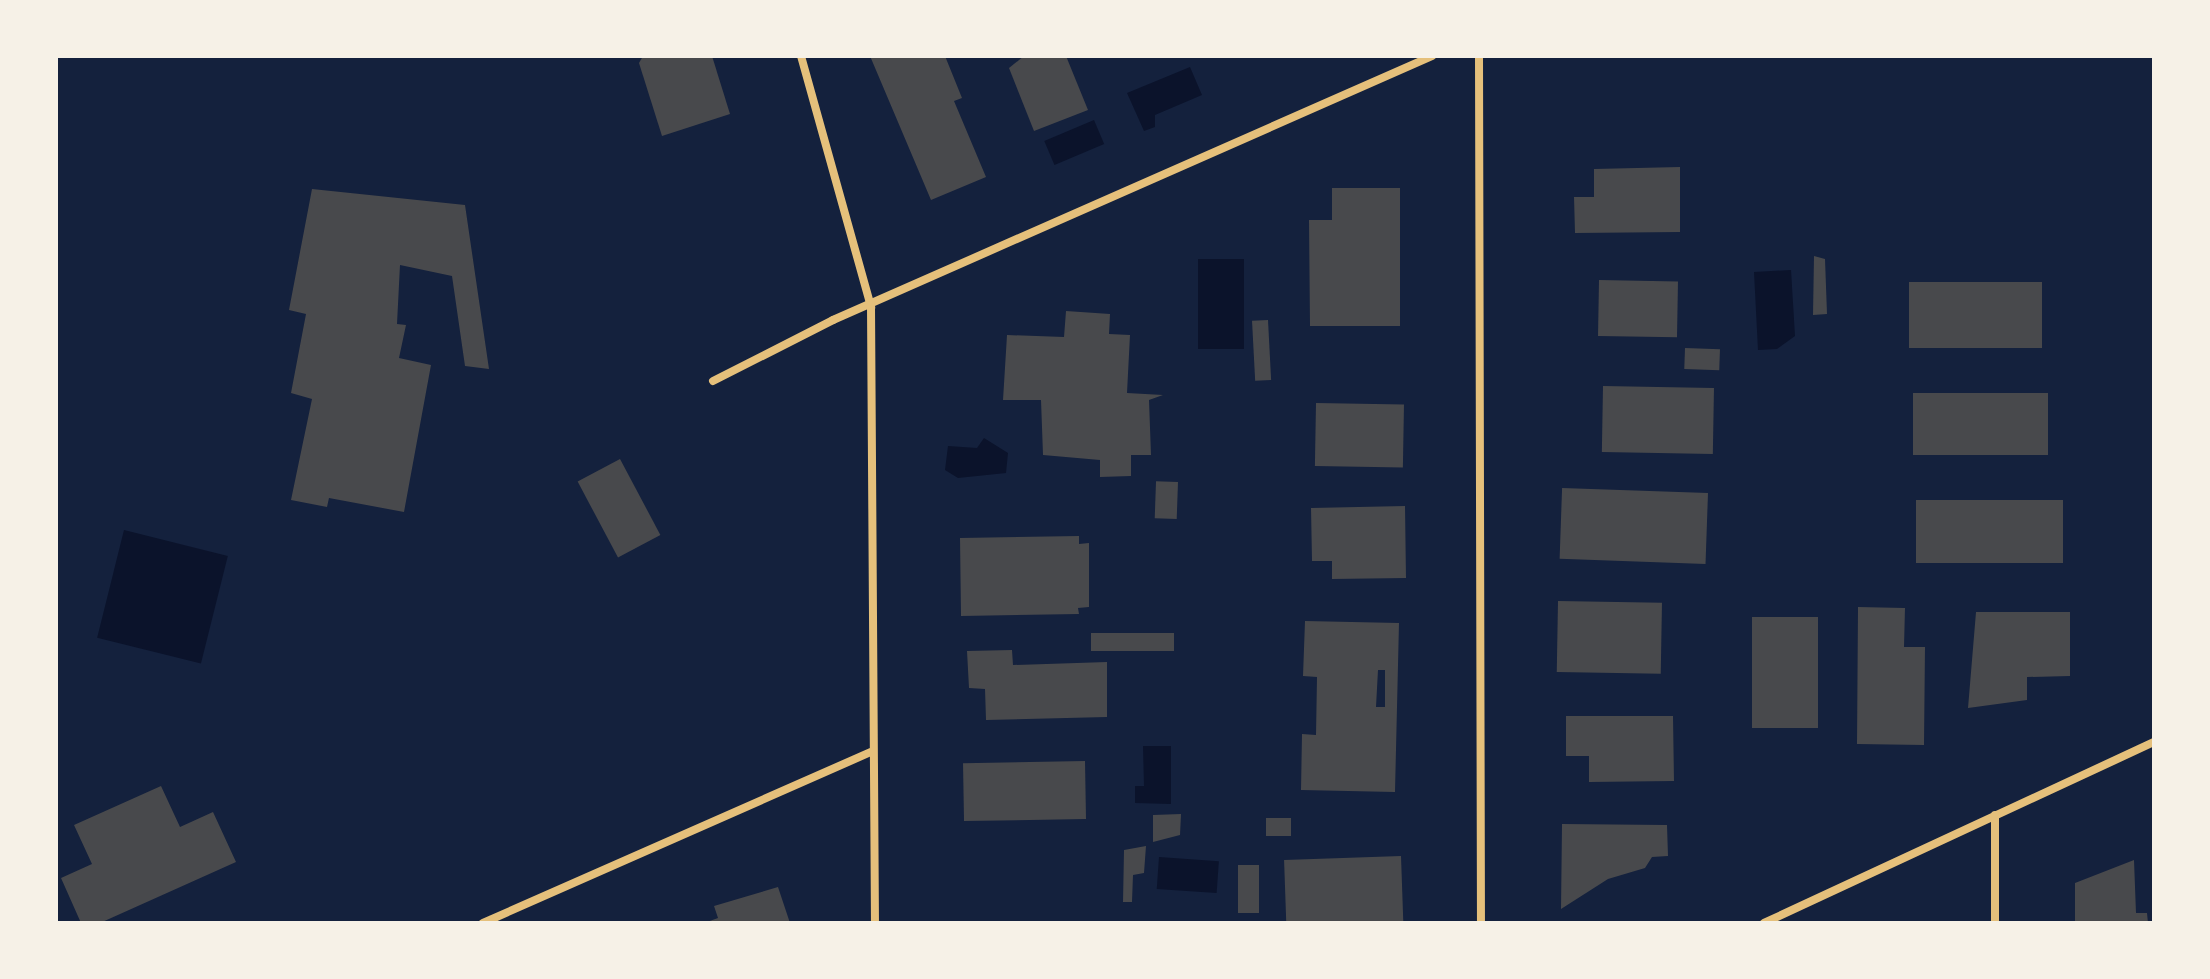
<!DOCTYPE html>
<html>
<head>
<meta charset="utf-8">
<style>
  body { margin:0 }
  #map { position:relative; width:2210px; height:979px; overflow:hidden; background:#14213d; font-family:Mulish,sans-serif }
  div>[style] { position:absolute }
  .water>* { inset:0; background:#0b132b; transform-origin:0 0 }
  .building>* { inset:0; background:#48494c; transform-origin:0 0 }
  .minor>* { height:8px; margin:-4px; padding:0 4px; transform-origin:4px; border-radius:4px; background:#e5c07b }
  span { translate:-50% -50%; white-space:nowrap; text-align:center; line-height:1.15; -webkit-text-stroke:6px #f6f1e7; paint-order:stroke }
  .frame { position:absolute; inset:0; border:58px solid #f6f1e7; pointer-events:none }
</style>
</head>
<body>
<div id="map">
  <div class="water">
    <div style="clip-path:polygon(1190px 67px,1202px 95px,1155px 115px,1155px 127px,1144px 131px,1127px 93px)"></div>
    <div style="left:1094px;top:120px;width:26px;height:54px;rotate:67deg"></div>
    <div style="left:1244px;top:259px;width:90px;height:46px;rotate:90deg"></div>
    <div style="clip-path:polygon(1791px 270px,1795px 336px,1777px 349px,1758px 350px,1754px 272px)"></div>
    <div style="clip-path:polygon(984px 438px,1008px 453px,1006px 473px,958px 478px,945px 470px,948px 446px,977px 448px)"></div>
    <div style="left:124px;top:530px;width:107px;height:111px;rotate:14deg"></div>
    <div style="clip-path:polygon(1143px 746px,1171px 746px,1171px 804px,1135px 803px,1135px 786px,1144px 786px)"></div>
    <div style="left:1159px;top:857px;width:60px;height:32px;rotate:4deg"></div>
  </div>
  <div class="building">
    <div style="clip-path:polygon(643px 56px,712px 56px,730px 114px,662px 136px,639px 63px)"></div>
    <div style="clip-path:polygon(870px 56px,945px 56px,962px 98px,954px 101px,986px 177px,931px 200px)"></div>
    <div style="clip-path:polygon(1024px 56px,1066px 56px,1088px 110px,1034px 131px,1009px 68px)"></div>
    <div style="clip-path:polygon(1680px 167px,1680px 232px,1575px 233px,1574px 197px,1594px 197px,1594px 169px)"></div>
    <div style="clip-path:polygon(1332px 188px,1400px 188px,1400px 326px,1310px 326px,1309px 220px,1332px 220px)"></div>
    <div style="clip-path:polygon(312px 189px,465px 205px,489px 369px,465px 366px,452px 276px,400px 265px,397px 324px,406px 325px,399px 358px,431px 365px,404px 512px,329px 498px,327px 507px,291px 500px,312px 399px,291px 393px,306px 314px,289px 310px)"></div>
    <div style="clip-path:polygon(1814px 256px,1825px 259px,1827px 314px,1813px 315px)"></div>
    <div style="left:1599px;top:280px;width:79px;height:56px;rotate:1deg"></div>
    <div style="left:1909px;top:282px;width:133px;height:66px"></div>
    <div style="clip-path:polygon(1066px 311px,1110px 314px,1109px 334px,1130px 335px,1127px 393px,1163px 395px,1149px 400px,1151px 455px,1131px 455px,1131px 476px,1100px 477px,1100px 460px,1043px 455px,1041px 400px,1003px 400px,1007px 335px,1064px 337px)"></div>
    <div style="left:1268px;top:320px;width:60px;height:16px;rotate:87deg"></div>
    <div style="left:1685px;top:348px;width:35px;height:21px;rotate:2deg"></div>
    <div style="left:1603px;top:386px;width:111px;height:66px;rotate:1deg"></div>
    <div style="left:1913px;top:393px;width:135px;height:62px"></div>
    <div style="left:1316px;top:403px;width:88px;height:63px;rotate:1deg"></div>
    <div style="left:620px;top:459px;width:86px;height:48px;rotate:62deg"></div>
    <div style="left:1178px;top:482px;width:37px;height:22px;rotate:92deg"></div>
    <div style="left:1708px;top:493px;width:71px;height:146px;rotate:92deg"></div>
    <div style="left:1916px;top:500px;width:147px;height:63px"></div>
    <div style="clip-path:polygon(1405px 506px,1406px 578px,1332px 579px,1332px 561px,1312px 561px,1311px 508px)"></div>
    <div style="clip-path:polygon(1079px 536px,1079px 544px,1089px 543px,1089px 607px,1078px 608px,1079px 614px,961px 616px,960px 538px)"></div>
    <div style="left:1558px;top:601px;width:104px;height:71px;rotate:1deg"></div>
    <div style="clip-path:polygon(1858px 607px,1905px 608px,1904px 647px,1925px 647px,1924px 745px,1857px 744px)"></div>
    <div style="clip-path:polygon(1976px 612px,2070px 612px,2070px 676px,2027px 677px,2027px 700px,1968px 708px)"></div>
    <div style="left:1752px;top:617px;width:66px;height:111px"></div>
    <div style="clip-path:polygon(evenodd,1305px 621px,1399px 623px,1395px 792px,1301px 790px,1302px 734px,1316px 735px,1317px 677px,1303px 676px,1305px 621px,1378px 670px,1385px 670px,1385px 707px,1376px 707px,1378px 670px)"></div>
    <div style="left:1091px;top:633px;width:83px;height:18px"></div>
    <div style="clip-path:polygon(1012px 650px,1013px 665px,1107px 662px,1107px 717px,986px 720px,985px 689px,969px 688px,967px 651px)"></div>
    <div style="clip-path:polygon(1566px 716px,1673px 716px,1674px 781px,1589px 782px,1589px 756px,1566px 756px)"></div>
    <div style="left:1085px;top:761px;width:58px;height:122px;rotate:89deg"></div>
    <div style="clip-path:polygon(161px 786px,180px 827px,213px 812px,236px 862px,100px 923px,81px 923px,61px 878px,92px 864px,74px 825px)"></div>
    <div style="clip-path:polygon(1181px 814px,1180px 835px,1153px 842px,1153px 815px)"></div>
    <div style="left:1266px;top:818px;width:25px;height:18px"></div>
    <div style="clip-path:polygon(1562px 824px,1667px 825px,1668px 856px,1652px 857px,1645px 868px,1608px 879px,1561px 909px)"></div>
    <div style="clip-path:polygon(1146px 846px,1144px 873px,1133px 875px,1132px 902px,1123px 902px,1124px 850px)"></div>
    <div style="left:1401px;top:856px;width:67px;height:117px;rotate:88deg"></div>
    <div style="clip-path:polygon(2134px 860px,2136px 913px,2147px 913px,2148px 923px,2075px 923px,2075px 883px)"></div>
    <div style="left:1238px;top:865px;width:21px;height:48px"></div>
    <div style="clip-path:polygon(778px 887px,790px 923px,704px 923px,718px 918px,714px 906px)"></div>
  </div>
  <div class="minor">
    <div style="left:801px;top:56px;width:261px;rotate:74.4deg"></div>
    <div style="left:871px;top:307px;width:616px;rotate:89.63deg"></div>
    <div style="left:1479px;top:56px;width:867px;rotate:89.87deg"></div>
    <div style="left:713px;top:381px;width:135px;rotate:-26.9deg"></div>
    <div style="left:833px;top:320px;width:655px;rotate:-23.78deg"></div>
    <div style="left:483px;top:923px;width:424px;rotate:-23.8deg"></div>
    <div style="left:1764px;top:923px;width:430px;rotate:-24.9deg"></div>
    <div style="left:1995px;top:923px;width:108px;rotate:-90deg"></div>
  </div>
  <div class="frame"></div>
</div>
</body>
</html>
